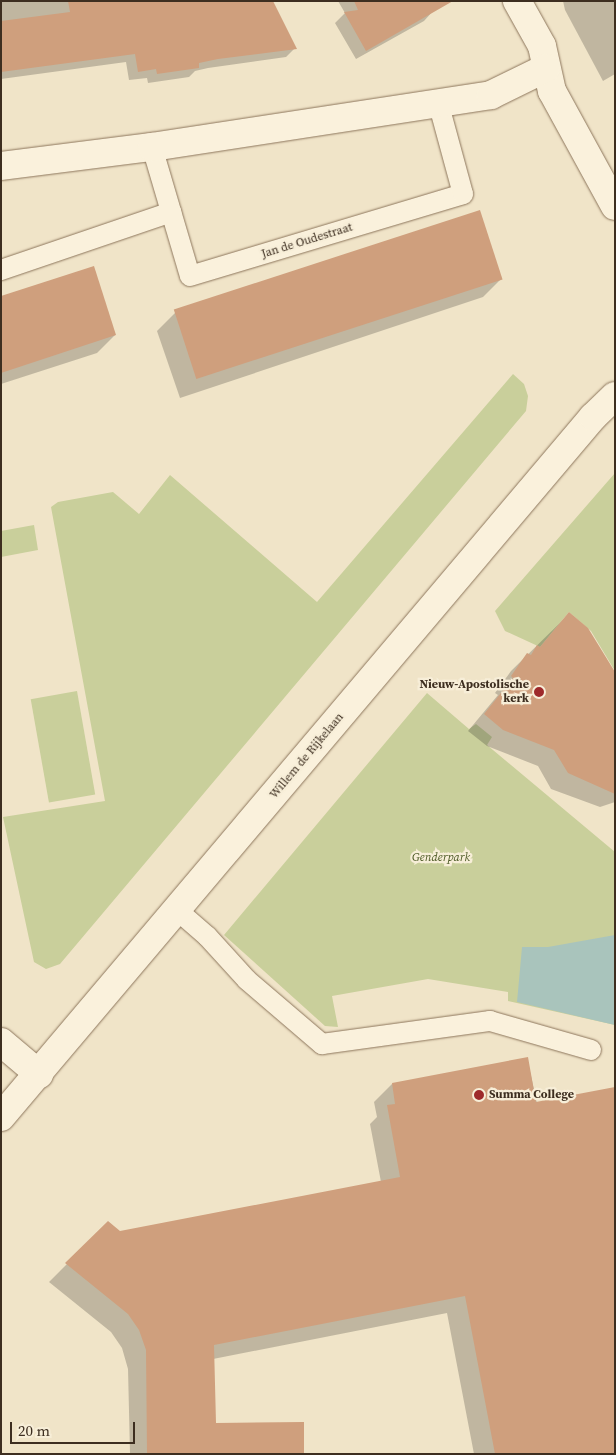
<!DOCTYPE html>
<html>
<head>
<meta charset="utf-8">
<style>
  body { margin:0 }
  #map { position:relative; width:616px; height:1455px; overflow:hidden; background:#f0e4c8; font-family:"Source Serif 4",serif }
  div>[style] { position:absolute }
  .green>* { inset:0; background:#c9cf9b; transform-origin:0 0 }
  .water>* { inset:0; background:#a9c4bc }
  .shadow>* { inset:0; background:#0003 }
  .building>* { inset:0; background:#cf9f7d; transform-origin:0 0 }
  .roads { filter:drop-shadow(0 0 1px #8d765c) drop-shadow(0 0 1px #8d765c) }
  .service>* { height:20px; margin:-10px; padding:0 10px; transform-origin:10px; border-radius:10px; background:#faf1dc }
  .minor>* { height:28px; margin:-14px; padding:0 14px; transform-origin:14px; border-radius:14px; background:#faf1dc }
  .tertiary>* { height:28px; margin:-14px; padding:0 14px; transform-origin:14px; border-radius:14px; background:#faf1dc }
  .dots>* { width:14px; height:14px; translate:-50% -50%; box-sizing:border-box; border:2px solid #f7eed8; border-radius:50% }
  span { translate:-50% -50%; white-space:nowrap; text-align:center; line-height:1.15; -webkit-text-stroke:4.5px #f7eed8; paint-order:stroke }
  .street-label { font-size:12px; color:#3d2e20 }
  .poi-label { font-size:12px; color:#3d2e20; font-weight:700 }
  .right { translate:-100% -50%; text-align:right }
  .left { translate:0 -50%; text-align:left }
  .park-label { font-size:12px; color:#4d5a26; font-style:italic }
  .frame { position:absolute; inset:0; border:2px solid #3d2e20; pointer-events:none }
  .scale { position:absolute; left:10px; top:1422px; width:125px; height:22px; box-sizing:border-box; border:2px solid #3d2e20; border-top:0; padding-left:6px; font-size:15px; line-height:18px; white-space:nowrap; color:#3d2e20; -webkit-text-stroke:4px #f7eed8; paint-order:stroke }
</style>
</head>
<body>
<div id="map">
  <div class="green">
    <div style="clip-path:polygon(513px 374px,524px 384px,528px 396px,526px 411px,60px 964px,46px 969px,34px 962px,3px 817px,105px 801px,51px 507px,58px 502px,113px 492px,139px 514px,170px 475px,317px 602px)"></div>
    <div style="clip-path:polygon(615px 473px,615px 671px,591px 631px,569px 612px,540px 647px,505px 631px,495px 611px)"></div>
    <div style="clip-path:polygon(34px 525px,38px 550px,1px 557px,1px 531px)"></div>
    <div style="left:77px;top:691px;width:105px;height:47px;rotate:80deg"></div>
    <div style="clip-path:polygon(427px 693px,469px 729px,476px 724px,492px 737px,487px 745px,615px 852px,615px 1025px,508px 1001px,508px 992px,428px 979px,332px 996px,338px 1027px,325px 1026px,224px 935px)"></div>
  </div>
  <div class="water">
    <div style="clip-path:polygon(615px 935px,615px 1025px,517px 1002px,522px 947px,548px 947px)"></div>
  </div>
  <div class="shadow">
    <div style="clip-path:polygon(1px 1px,127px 1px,295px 48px,286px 57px,208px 68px,195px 71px,189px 77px,148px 83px,147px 78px,129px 80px,126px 62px,1px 79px)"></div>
    <div style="clip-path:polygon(338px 1px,427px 1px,433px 11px,424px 21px,356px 59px,335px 23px,345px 13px)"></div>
    <div style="clip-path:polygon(563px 1px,615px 1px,615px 74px,603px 81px,565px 10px)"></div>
    <div style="clip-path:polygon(501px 279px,483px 297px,180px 398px,157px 331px,175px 313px)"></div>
    <div style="clip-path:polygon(1px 297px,115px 335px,97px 353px,1px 384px)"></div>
    <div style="clip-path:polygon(569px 614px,615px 674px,615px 802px,600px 807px,551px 789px,538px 766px,487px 746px,468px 731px,498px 695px,495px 693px,511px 671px)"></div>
    <div style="clip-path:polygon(527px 1058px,615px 1454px,474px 1454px,447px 1313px,213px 1359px,215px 1424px,303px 1454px,130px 1454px,128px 1369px,122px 1348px,111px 1332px,49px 1282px,108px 1223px,120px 1233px,381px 1182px,370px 1124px,377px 1117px,374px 1102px,392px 1084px)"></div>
  </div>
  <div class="building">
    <div style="clip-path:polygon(68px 1px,273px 1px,297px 49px,218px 59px,199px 63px,199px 68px,157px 74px,156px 69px,138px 72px,135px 54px,1px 72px,1px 21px,70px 12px)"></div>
    <div style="clip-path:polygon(354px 1px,453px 1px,366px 51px,344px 12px,358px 10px)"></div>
    <div style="left:480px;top:210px;width:73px;height:322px;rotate:72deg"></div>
    <div style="clip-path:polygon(94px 266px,116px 335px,1px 373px,1px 296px)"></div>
    <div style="clip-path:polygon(569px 612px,588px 628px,615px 672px,615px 794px,568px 773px,554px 750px,503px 730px,484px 714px,513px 678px,511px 676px,527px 653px,531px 655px,537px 645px,540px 647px)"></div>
    <div style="clip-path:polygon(528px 1057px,536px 1102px,615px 1087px,615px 1454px,495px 1454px,465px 1296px,214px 1345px,216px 1423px,304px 1422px,304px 1454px,147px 1454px,146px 1350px,139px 1330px,128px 1314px,65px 1263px,108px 1221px,120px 1231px,400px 1177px,387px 1105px,395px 1104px,392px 1083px)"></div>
  </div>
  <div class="roads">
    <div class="service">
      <div style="left:152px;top:147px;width:134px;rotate:73.6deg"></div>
      <div style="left:190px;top:276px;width:285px;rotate:-16.7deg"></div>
      <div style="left:463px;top:194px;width:95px;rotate:-105.2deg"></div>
      <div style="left:1px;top:270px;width:180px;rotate:-18.8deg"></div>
      <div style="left:177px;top:910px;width:40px;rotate:41deg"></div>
      <div style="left:207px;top:936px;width:59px;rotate:47.7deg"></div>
      <div style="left:247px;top:980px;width:99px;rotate:40.5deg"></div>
      <div style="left:322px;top:1044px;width:170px;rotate:-7.8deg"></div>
      <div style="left:490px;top:1021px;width:105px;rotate:16deg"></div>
    </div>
    <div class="minor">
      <div style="left:517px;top:1px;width:51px;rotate:60.9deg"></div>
      <div style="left:542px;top:46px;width:46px;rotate:77.5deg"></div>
      <div style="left:552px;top:91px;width:131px;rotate:61.3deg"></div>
      <div style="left:1px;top:166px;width:152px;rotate:-7.2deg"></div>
      <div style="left:152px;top:147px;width:343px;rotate:-8.7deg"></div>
      <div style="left:491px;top:95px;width:61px;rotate:-26.1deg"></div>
      <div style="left:1px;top:1042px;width:50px;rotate:40.1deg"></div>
    </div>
    <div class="tertiary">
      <div style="left:1px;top:1117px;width:917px;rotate:-49.78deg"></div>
      <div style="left:593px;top:417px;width:30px;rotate:-44deg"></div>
    </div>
  </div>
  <div class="dots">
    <div style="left:539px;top:692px;background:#9e2a2b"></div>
    <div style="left:479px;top:1095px;background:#9e2a2b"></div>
  </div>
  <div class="street-label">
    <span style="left:307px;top:241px;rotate:-17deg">Jan de Oudestraat</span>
    <span style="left:307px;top:756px;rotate:-50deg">Willem de Rijkelaan</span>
  </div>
  <div class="poi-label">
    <span class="right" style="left:529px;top:692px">Nieuw-Apostolische<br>kerk</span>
    <span class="left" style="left:489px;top:1095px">Summa College</span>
  </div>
  <div class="park-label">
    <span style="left:441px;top:858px">Genderpark</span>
  </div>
  <div class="frame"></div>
  <div class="scale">20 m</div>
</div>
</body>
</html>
